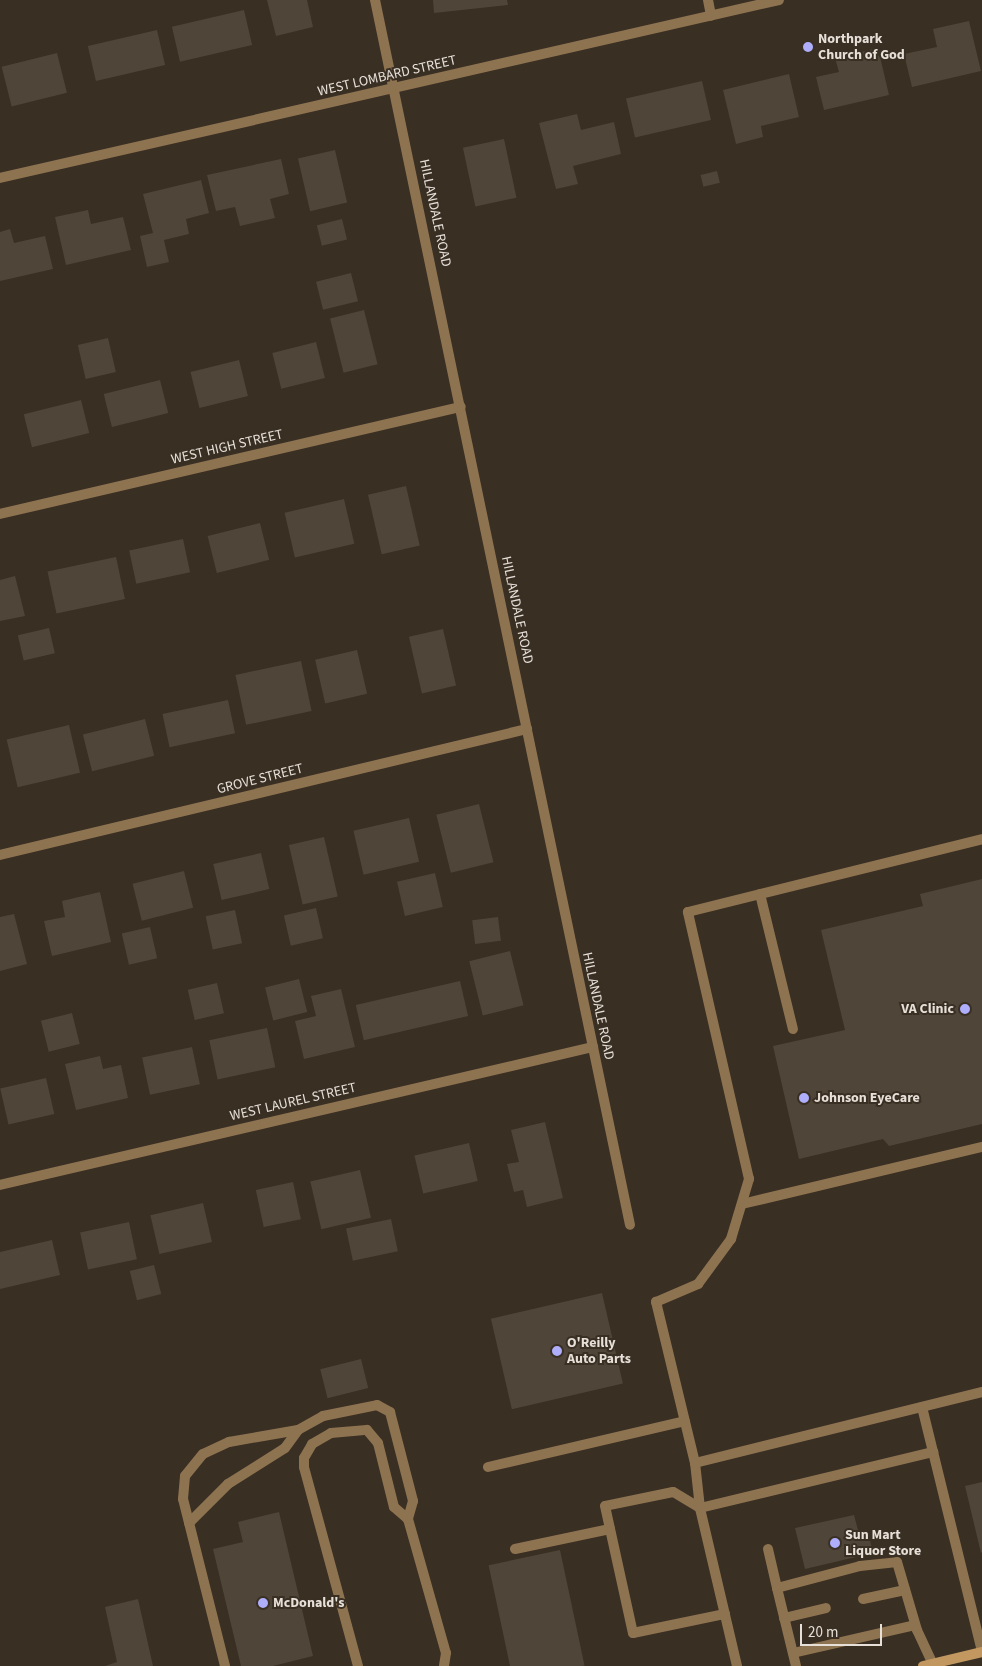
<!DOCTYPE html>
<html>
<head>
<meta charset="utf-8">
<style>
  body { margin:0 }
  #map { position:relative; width:982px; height:1666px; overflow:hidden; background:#392f23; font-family:"Source Sans 3",sans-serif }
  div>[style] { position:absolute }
  .building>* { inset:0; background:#4f4538; transform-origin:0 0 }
  .lane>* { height:10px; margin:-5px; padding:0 5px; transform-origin:5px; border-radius:5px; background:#8e7351 }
  .street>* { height:10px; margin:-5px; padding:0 5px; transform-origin:5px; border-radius:5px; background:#8e7351 }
  .secondary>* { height:10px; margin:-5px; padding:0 5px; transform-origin:5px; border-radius:5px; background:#c29860 }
  .dots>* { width:14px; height:14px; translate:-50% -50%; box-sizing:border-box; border:2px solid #392f23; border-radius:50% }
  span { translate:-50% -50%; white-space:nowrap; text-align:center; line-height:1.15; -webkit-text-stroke:4px #392f23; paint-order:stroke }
  .poi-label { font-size:14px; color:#e7e0d9; font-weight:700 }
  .left { translate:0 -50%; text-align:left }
  .right { translate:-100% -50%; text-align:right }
  .street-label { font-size:14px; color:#e7e0d9 }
  .scale { position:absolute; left:800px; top:1624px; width:82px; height:22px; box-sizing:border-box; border:2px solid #e7e0d9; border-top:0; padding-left:6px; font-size:15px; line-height:18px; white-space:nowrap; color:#e7e0d9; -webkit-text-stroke:4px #392f23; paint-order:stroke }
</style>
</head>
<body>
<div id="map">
  <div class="building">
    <div style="clip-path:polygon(267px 0,307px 0,313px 27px,276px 36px)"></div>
    <div style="clip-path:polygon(433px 0,507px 0,508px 5px,434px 13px)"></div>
    <div style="left:244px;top:10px;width:36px;height:74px;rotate:77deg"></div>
    <div style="clip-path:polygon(969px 21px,981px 71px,912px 87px,904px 54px,937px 47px,933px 29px)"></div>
    <div style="left:157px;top:30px;width:36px;height:71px;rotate:77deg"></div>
    <div style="clip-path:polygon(878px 48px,889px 95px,824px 110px,816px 77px,839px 72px,835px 58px)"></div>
    <div style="left:57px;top:53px;width:41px;height:57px;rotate:76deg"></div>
    <div style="clip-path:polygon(789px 74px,799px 117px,761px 126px,763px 137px,736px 144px,723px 90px)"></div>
    <div style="left:702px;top:81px;width:40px;height:78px;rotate:77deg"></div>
    <div style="clip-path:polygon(577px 114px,581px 130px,614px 122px,621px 154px,573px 166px,578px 184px,556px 189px,539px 123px)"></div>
    <div style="left:504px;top:139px;width:60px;height:42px;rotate:78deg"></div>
    <div style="left:335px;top:150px;width:54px;height:38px;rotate:77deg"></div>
    <div style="clip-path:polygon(281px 159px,289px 194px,270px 199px,275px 218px,240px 226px,235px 207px,216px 211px,207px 175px)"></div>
    <div style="left:717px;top:171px;width:12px;height:17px;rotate:76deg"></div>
    <div style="clip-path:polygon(201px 180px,209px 213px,186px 219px,189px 234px,164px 240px,169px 262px,147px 267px,140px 236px,153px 233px,143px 194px)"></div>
    <div style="clip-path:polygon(88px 210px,91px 224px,123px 217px,131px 250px,66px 265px,55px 217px)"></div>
    <div style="left:342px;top:219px;width:21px;height:26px;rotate:76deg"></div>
    <div style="clip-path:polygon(10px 229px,14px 243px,45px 236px,53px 269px,0 281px,0 232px)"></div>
    <div style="left:351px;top:273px;width:29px;height:36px;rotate:76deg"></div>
    <div style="left:364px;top:310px;width:56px;height:35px;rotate:76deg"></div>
    <div style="left:108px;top:338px;width:35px;height:31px;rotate:77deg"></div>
    <div style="left:316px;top:342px;width:37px;height:45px;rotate:76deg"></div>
    <div style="left:239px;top:360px;width:37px;height:50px;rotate:76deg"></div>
    <div style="left:160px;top:380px;width:34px;height:58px;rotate:76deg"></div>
    <div style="left:81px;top:400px;width:34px;height:59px;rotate:76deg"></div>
    <div style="left:406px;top:486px;width:61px;height:39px;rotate:77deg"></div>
    <div style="left:344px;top:499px;width:46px;height:61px;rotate:77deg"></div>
    <div style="left:260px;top:523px;width:38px;height:54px;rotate:76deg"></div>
    <div style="left:183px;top:539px;width:34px;height:55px;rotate:78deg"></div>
    <div style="left:116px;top:557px;width:43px;height:70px;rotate:78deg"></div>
    <div style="clip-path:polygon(15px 576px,25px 616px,0 621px,0 580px)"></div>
    <div style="left:49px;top:628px;width:26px;height:32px;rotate:77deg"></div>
    <div style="left:443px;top:629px;width:58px;height:35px;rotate:77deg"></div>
    <div style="left:357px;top:650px;width:45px;height:43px;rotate:77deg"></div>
    <div style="left:301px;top:661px;width:51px;height:67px;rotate:78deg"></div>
    <div style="left:228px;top:700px;width:34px;height:67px;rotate:78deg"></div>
    <div style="left:145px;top:719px;width:38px;height:64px;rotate:76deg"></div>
    <div style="left:69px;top:725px;width:49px;height:64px;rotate:77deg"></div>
    <div style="left:479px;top:804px;width:60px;height:44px;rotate:76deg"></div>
    <div style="left:409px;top:818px;width:45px;height:57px;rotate:77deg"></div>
    <div style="left:324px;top:837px;width:61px;height:36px;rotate:77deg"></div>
    <div style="left:261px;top:853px;width:37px;height:49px;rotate:77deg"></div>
    <div style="left:184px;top:871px;width:38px;height:53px;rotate:76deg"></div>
    <div style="left:435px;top:873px;width:35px;height:39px;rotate:77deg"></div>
    <div style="clip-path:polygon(982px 879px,982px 1124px,889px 1146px,883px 1139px,799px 1159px,773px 1046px,845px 1030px,821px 930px,923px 906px,920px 894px)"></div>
    <div style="clip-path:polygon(100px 892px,111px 942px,52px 956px,44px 921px,65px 917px,62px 901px)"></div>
    <div style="left:316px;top:908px;width:31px;height:33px;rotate:77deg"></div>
    <div style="left:235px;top:910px;width:34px;height:30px;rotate:78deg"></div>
    <div style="clip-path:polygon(14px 914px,27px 964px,0 971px,0 917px)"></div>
    <div style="left:498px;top:917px;width:24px;height:26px;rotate:83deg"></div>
    <div style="left:150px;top:927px;width:32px;height:29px;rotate:77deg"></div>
    <div style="left:510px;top:951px;width:56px;height:42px;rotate:76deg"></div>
    <div style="left:299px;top:979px;width:34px;height:35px;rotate:76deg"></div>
    <div style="left:460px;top:981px;width:36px;height:107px;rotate:77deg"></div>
    <div style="left:217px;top:983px;width:31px;height:30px;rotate:77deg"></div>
    <div style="clip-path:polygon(341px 989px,355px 1047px,304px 1059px,295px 1021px,316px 1016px,311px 996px)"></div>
    <div style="left:72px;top:1013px;width:32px;height:32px;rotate:76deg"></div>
    <div style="left:267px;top:1028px;width:40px;height:59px;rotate:78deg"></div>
    <div style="left:192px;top:1047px;width:38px;height:51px;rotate:78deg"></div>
    <div style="clip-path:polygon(100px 1056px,103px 1069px,121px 1065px,128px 1098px,76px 1110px,65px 1064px)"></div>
    <div style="left:46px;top:1078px;width:37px;height:47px;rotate:77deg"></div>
    <div style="clip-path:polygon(545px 1122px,563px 1198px,527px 1207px,523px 1190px,514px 1192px,507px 1164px,519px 1162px,511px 1130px)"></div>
    <div style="left:469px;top:1143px;width:39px;height:56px;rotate:77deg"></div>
    <div style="left:360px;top:1170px;width:49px;height:51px;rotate:77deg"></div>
    <div style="left:293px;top:1182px;width:38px;height:38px;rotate:78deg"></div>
    <div style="left:203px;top:1203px;width:40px;height:54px;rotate:77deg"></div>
    <div style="left:391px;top:1219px;width:33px;height:46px;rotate:78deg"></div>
    <div style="left:129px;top:1222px;width:38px;height:50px;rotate:78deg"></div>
    <div style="clip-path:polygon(52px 1240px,60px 1275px,0 1289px,0 1252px)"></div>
    <div style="left:154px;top:1265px;width:30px;height:25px;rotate:76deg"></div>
    <div style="left:602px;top:1293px;width:93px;height:114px;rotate:77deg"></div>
    <div style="left:361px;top:1359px;width:30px;height:42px;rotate:76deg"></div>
    <div style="clip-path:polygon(982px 1482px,982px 1552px,981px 1553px,965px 1486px)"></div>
    <div style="clip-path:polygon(279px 1512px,313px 1656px,273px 1666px,241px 1666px,213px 1549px,243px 1542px,238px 1522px)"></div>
    <div style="clip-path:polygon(854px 1515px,859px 1534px,868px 1532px,873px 1553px,805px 1569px,795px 1528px)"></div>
    <div style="left:560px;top:1550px;width:118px;height:73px;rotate:78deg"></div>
    <div style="clip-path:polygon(138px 1599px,153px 1666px,105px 1666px,117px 1662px,105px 1607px)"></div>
  </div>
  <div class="lane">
    <div style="left:760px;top:894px;width:139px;rotate:76.3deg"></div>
    <div style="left:742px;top:1204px;width:247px;rotate:-13.4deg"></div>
    <div style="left:922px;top:1407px;width:252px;rotate:76.2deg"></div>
    <div style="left:695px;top:1463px;width:296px;rotate:-13.9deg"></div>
    <div style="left:488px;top:1467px;width:202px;rotate:-13.1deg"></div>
    <div style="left:700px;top:1508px;width:45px;rotate:-96.3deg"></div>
    <div style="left:695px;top:1463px;width:166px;rotate:-103.6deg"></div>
    <div style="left:656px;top:1302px;width:46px;rotate:-23.2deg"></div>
    <div style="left:698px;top:1284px;width:56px;rotate:-53.7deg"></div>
    <div style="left:731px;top:1239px;width:63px;rotate:-73.3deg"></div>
    <div style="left:749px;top:1179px;width:274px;rotate:-102.9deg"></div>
    <div style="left:688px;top:912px;width:303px;rotate:-13.9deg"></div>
    <div style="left:700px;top:1508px;width:31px;rotate:-149deg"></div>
    <div style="left:673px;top:1492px;width:69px;rotate:168.4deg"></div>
    <div style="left:605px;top:1506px;width:130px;rotate:77.6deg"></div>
    <div style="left:633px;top:1633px;width:94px;rotate:-11.7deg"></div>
    <div style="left:189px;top:1523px;width:55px;rotate:-45deg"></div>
    <div style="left:228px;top:1484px;width:67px;rotate:-32.3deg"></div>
    <div style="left:285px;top:1448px;width:22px;rotate:-54deg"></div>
    <div style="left:298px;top:1430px;width:29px;rotate:-29deg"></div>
    <div style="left:323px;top:1416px;width:55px;rotate:-11.5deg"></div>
    <div style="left:377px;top:1405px;width:15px;rotate:28deg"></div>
    <div style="left:390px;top:1412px;width:92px;rotate:75.5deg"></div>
    <div style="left:413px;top:1501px;width:19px;rotate:106deg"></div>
    <div style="left:408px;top:1519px;width:139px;rotate:74.2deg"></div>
    <div style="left:446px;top:1653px;width:13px;rotate:99deg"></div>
    <div style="left:515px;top:1549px;width:97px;rotate:-11.9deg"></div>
    <div style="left:768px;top:1549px;width:40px;rotate:77deg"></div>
    <div style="left:863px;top:1599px;width:43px;rotate:-12.1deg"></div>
    <div style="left:784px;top:1618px;width:43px;rotate:-13.4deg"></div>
    <div style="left:793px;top:1653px;width:125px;rotate:-12.9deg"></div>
    <div style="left:225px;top:1666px;width:172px;rotate:-104.1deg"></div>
    <div style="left:183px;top:1499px;width:23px;rotate:-85deg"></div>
    <div style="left:185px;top:1476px;width:28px;rotate:-51deg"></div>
    <div style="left:203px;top:1454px;width:29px;rotate:-25deg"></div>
    <div style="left:229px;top:1442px;width:70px;rotate:-9.9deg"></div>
    <div style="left:358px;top:1666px;width:206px;rotate:-105.2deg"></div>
    <div style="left:304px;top:1467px;width:9px;rotate:-90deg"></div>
    <div style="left:304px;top:1458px;width:16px;rotate:-60deg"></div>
    <div style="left:312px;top:1444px;width:22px;rotate:-30deg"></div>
    <div style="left:331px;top:1433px;width:36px;rotate:-5deg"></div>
    <div style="left:367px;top:1430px;width:17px;rotate:50deg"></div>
    <div style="left:378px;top:1443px;width:66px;rotate:76deg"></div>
    <div style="left:394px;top:1507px;width:18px;rotate:41deg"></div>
    <div style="left:737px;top:1666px;width:162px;rotate:-103.2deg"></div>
    <div style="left:700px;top:1508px;width:240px;rotate:-13.5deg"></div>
    <div style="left:796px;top:1666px;width:80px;rotate:-103.7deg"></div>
    <div style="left:777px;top:1588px;width:86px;rotate:-14.8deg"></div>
    <div style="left:860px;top:1566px;width:37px;rotate:-6deg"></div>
    <div style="left:897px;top:1562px;width:71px;rotate:73.6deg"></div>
    <div style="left:917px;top:1630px;width:40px;rotate:65deg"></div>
  </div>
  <div class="street">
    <div style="left:375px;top:0;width:1251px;rotate:78.24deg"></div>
    <div style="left:708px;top:0;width:16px;rotate:79deg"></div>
    <div style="left:0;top:178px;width:799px;rotate:-12.87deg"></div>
    <div style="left:0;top:514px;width:473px;rotate:-13.1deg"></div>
    <div style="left:0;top:855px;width:542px;rotate:-13.45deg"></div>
    <div style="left:0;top:1185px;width:609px;rotate:-13.1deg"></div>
  </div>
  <div class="secondary">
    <div style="left:923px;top:1666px;width:61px;rotate:-13.3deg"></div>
  </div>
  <div class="dots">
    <div style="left:808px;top:47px;background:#aeaefb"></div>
    <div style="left:965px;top:1009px;background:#aeaefb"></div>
    <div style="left:804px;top:1098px;background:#aeaefb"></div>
    <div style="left:557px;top:1351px;background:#aeaefb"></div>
    <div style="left:835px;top:1543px;background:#aeaefb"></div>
    <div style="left:263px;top:1603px;background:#aeaefb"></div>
  </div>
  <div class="poi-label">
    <span class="left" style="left:818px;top:47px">Northpark<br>Church of God</span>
    <span class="right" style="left:954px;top:1009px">VA Clinic</span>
    <span class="left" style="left:814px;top:1098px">Johnson EyeCare</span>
    <span class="left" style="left:567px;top:1351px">O'Reilly<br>Auto Parts</span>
    <span class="left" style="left:845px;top:1543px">Sun Mart<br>Liquor Store</span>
    <span class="left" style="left:273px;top:1603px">McDonald's</span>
  </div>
  <div class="street-label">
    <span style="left:387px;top:76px;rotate:-13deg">WEST LOMBARD STREET</span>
    <span style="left:435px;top:213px;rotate:78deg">HILLANDALE ROAD</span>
    <span style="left:227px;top:447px;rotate:-13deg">WEST HIGH STREET</span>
    <span style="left:517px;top:610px;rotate:78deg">HILLANDALE ROAD</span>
    <span style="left:260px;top:779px;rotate:-14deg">GROVE STREET</span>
    <span style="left:598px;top:1006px;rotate:78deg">HILLANDALE ROAD</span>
    <span style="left:293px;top:1102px;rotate:-13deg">WEST LAUREL STREET</span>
  </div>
  <div class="scale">20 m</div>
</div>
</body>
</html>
